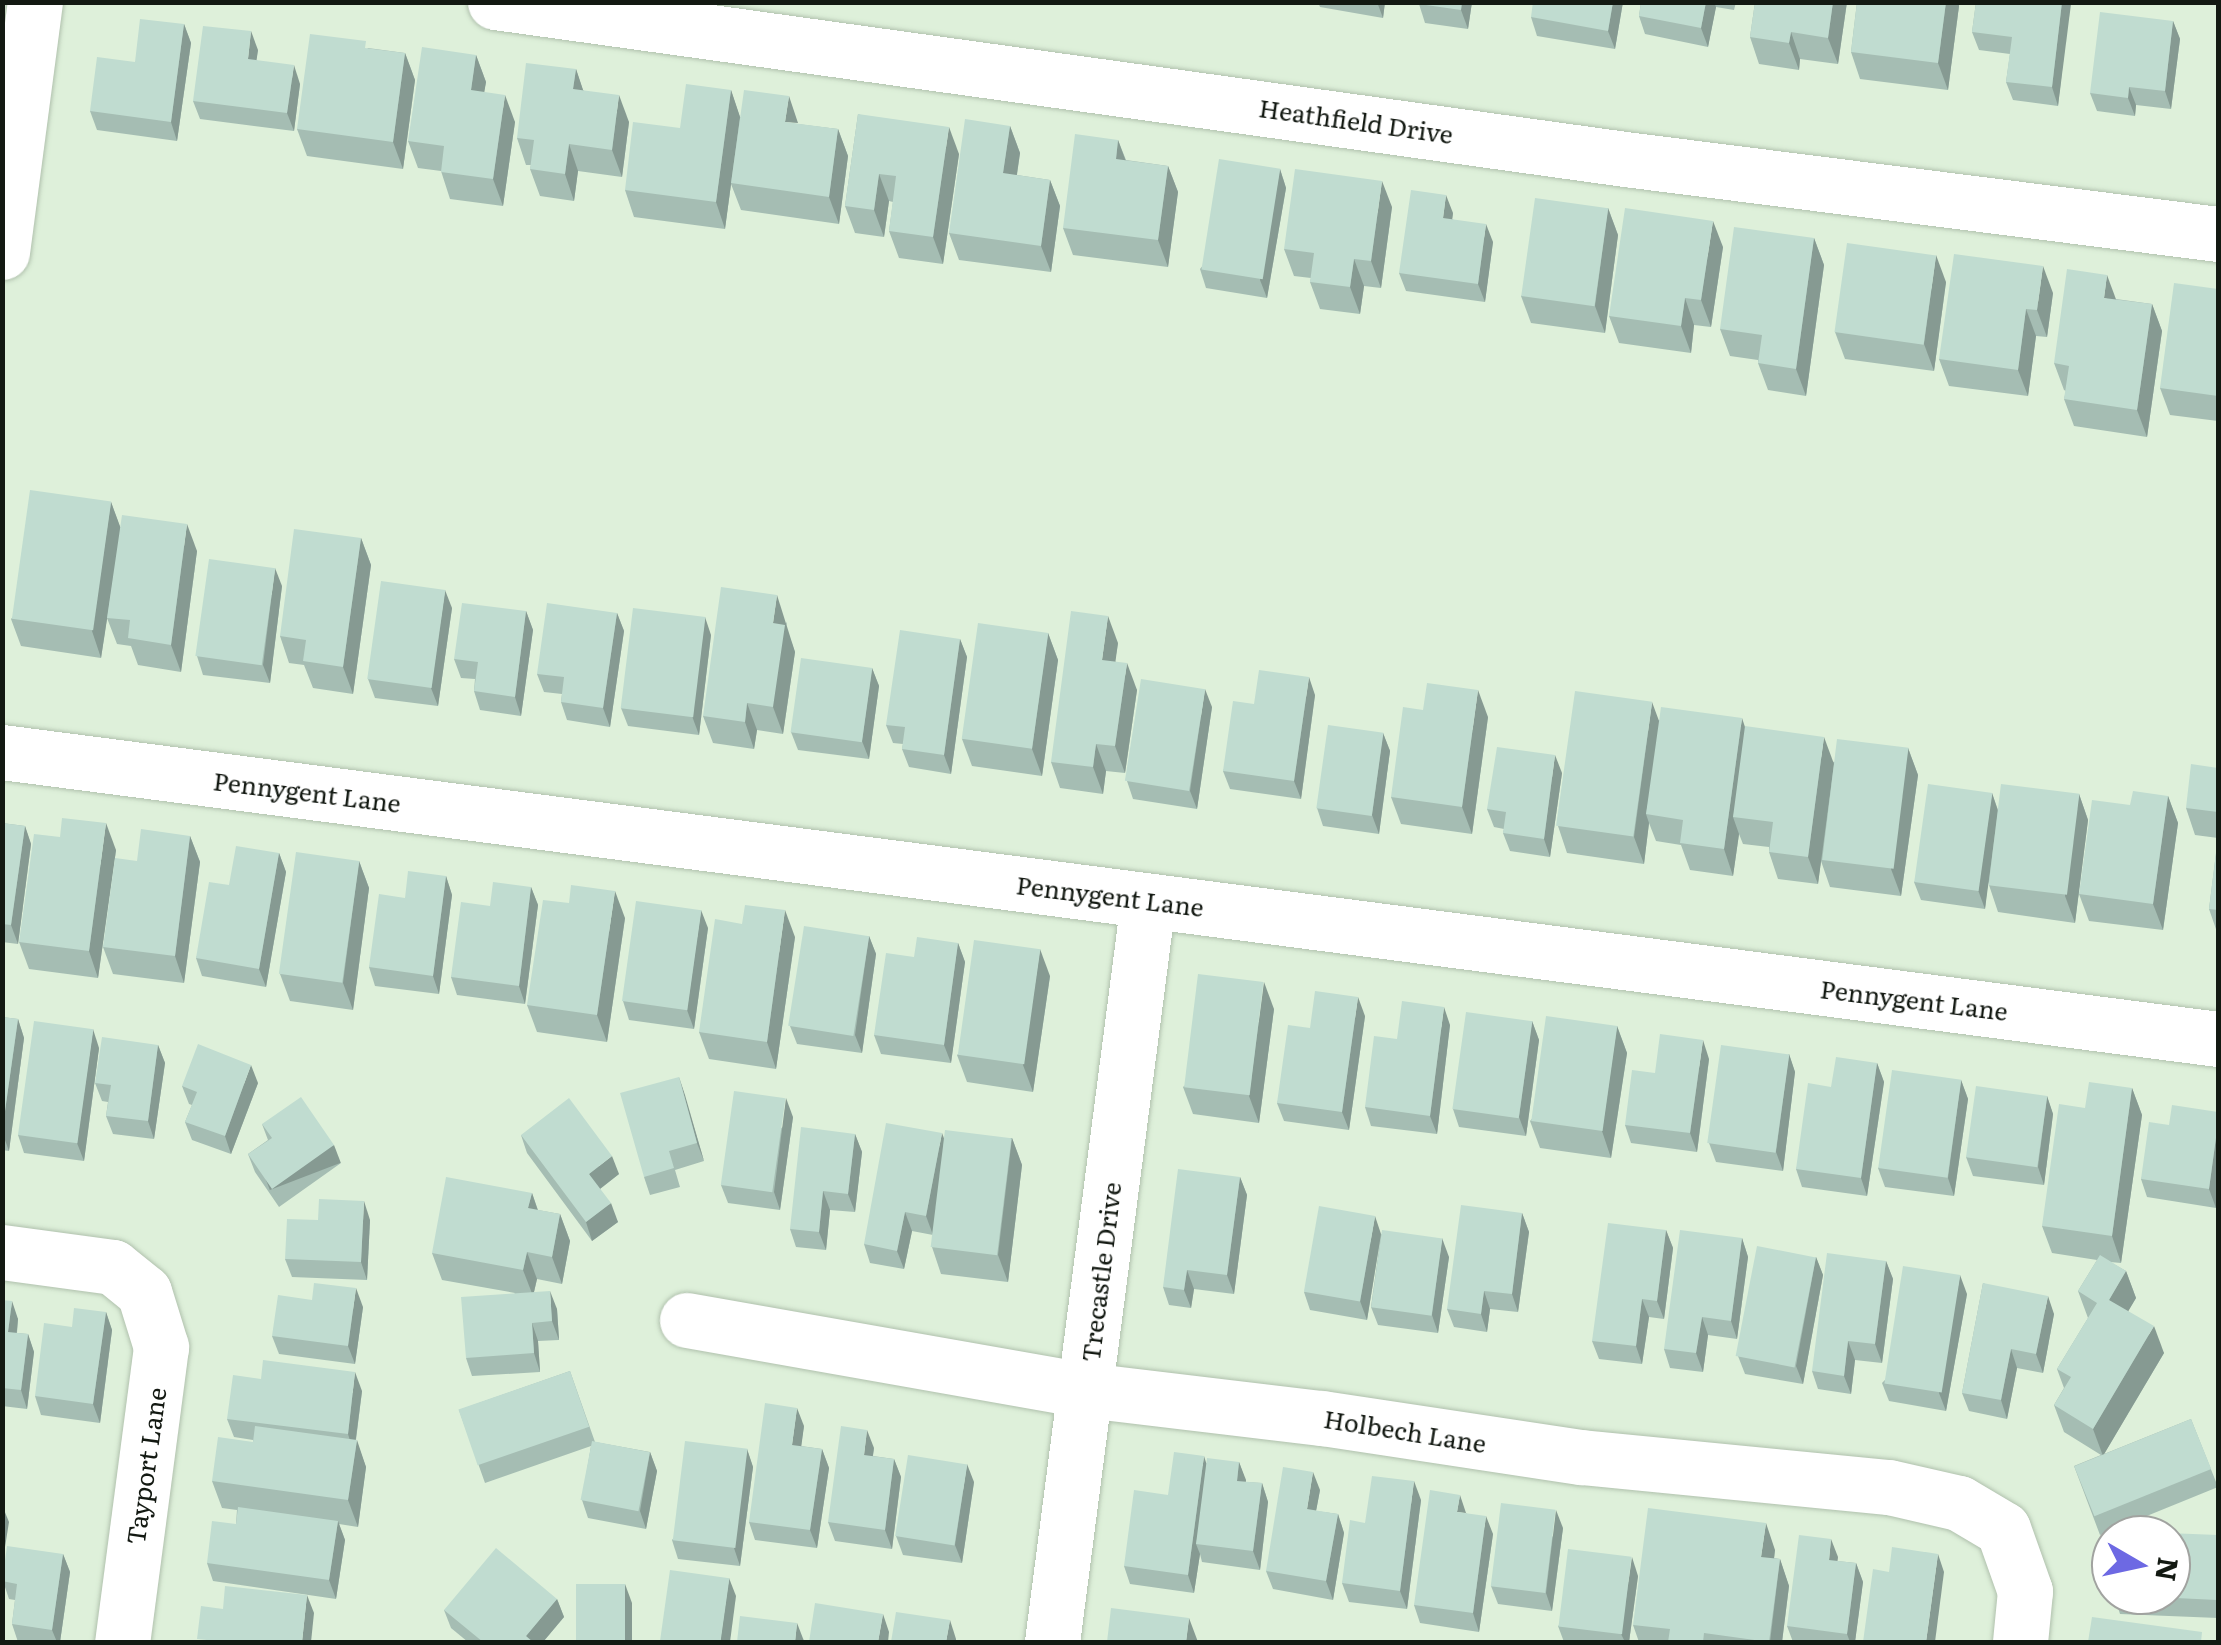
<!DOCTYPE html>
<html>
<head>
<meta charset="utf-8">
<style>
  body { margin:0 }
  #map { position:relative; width:2221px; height:1645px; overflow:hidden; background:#def0da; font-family:Literata,serif }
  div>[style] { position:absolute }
  .roads { filter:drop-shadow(0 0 2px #b0c1ad) drop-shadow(0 0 2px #b0c1ad) }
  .minor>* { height:55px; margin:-27.5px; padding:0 27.5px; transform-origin:27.5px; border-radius:27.5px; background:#fff }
  .wall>* { inset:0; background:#a5bdb3 }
  .shaded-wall>* { inset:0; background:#869a92; transform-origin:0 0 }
  .building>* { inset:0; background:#c0dcd0; transform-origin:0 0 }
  span { translate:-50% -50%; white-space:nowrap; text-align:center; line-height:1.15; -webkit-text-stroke:9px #fff; paint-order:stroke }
  .street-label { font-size:25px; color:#131912 }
  .frame { position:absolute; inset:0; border:5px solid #131912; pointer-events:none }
  .north { position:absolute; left:2091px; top:1515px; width:100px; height:100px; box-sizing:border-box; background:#fff; border:2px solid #a1a3a0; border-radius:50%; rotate:99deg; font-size:28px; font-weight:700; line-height:40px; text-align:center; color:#131912 }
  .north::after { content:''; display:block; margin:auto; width:35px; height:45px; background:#6d69e3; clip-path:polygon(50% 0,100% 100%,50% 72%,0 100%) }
</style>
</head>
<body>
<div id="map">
  <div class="roads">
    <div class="minor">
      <div style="left:495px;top:2px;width:1141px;rotate:7.91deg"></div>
      <div style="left:1625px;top:159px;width:598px;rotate:7.21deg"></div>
      <div style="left:2px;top:252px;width:252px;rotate:-82.5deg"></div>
      <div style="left:2px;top:752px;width:2235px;rotate:7.38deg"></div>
      <div style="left:2px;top:1252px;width:112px;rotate:7.7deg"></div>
      <div style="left:113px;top:1267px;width:40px;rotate:39deg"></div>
      <div style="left:144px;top:1292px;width:58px;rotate:72.8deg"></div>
      <div style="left:161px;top:1347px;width:298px;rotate:97.5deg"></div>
      <div style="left:687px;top:1320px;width:405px;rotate:10deg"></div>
      <div style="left:1086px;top:1390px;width:238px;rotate:6.8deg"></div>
      <div style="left:1322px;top:1418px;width:262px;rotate:8.6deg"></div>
      <div style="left:1581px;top:1457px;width:309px;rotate:5.6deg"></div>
      <div style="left:1889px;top:1487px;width:72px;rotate:12.9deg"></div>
      <div style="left:1959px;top:1503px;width:51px;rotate:30.6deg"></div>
      <div style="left:2003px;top:1529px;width:66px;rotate:70.5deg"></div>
      <div style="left:2025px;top:1591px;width:51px;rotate:95.6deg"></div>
      <div style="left:1052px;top:1642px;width:747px;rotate:-82.62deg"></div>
    </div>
  </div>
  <div class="wall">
    <div style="clip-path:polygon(1318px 2px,1385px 2px,1383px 18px,1320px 7px)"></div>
    <div style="clip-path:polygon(1472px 2px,1468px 29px,1425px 23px,1419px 4px)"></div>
    <div style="clip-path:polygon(1623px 2px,1615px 49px,1537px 36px,1531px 17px)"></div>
    <div style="clip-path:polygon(1641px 2px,1736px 2px,1734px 10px,1716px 7px,1708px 47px,1645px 34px,1639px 16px)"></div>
    <div style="clip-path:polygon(1755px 2px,1847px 2px,1838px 64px,1800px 59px,1799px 70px,1759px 64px,1750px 37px)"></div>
    <div style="clip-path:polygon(1857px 2px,1958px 2px,1959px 6px,1948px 90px,1860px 79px,1851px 52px)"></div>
    <div style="clip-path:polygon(1976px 2px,2070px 2px,2058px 106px,2013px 100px,2006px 82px,2010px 54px,1979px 50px,1972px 32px)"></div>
    <div style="clip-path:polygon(2173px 21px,2180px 39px,2171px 109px,2136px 105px,2135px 116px,2097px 111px,2090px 93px)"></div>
    <div style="clip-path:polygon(184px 24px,191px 43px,177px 141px,97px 130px,90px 111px,135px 62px)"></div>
    <div style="clip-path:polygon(368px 48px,405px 53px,415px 80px,403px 169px,307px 156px,297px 129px)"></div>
    <div style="clip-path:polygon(258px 50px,256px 60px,300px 84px,294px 131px,200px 119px,193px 101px)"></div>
    <div style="clip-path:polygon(476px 55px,486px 82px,484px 92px,515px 122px,503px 206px,450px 199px,441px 171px,418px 168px,408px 141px)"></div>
    <div style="clip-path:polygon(576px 69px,583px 90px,629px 122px,622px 177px,578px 171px,574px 201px,540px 196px,530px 169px,531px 165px,526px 165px,517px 138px)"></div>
    <div style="clip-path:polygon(731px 90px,740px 117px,838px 129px,848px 156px,839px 224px,741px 210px,731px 184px,725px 229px,634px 217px,625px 190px)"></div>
    <div style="clip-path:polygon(858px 114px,959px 154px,943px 264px,899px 258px,889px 231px,893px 202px,889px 201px,884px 237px,855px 233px,845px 206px)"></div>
    <div style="clip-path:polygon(1010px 126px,1020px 153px,1017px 175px,1050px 180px,1060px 206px,1051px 272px,959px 260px,949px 233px)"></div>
    <div style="clip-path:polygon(1118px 140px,1126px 160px,1168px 166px,1178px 192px,1168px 267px,1073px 255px,1063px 228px)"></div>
    <div style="clip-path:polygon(1280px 169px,1286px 188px,1267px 298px,1206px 288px,1200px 269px)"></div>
    <div style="clip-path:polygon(1392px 207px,1381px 288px,1364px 286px,1360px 314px,1320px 309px,1310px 282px,1311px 278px,1294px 276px,1284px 249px)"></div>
    <div style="clip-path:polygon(1608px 208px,1618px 235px,1605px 333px,1531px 323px,1521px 296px)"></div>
    <div style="clip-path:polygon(1453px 213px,1452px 219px,1493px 242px,1485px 302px,1406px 291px,1399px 273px)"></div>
    <div style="clip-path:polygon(1814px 238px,1824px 265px,1806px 396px,1768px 390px,1758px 363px,1758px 360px,1730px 356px,1720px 329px)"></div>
    <div style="clip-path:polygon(1723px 247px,1711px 327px,1694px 325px,1691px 353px,1619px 343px,1609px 316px)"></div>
    <div style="clip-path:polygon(1946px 282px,1934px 371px,1845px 359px,1835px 332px)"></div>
    <div style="clip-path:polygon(2218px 289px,2218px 421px,2170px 415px,2160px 388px)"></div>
    <div style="clip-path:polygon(2053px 293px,2047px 337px,2036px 336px,2028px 396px,1949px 386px,1939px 359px)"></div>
    <div style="clip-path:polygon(2116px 299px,2152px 304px,2162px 331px,2147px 437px,2074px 426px,2064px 399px,2066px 391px,2064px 390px,2054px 363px)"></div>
    <div style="clip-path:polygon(111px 502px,120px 527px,197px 551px,181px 672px,138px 665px,131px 646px,117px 644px,107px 618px,101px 658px,21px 646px,11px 619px)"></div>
    <div style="clip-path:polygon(361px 538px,371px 565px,353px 694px,313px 688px,304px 665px,289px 663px,280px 636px)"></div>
    <div style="clip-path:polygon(282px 586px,270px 683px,203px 675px,197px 656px)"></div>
    <div style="clip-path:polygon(452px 608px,438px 706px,375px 698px,368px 679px)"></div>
    <div style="clip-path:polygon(526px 611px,533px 630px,521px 716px,480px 710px,474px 691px,475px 679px,461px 678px,454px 659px)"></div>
    <div style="clip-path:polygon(617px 613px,624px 631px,610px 727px,567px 720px,561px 702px,562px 694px,544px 692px,537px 674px)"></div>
    <div style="clip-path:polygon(787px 622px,786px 627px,795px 652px,783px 734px,757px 730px,754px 749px,713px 743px,703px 716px)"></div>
    <div style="clip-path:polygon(1048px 633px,1058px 660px,1042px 776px,972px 766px,962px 739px)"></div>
    <div style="clip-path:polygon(711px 635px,699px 735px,628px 726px,621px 708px)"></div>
    <div style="clip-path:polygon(960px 639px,967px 657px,951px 774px,909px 767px,902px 749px,903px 744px,893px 743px,886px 725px)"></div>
    <div style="clip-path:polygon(1118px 643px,1115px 661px,1137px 690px,1125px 773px,1106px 771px,1103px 794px,1060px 788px,1051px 762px)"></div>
    <div style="clip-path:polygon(872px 668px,879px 686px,869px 759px,798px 750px,791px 732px)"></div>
    <div style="clip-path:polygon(1315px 695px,1301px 799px,1230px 789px,1223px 771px,1254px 704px)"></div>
    <div style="clip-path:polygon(1212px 707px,1197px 809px,1133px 799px,1127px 781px)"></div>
    <div style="clip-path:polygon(1488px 717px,1472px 834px,1401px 824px,1391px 797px)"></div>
    <div style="clip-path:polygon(1659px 720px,1745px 727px,1834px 762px,1908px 748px,1918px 775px,1901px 896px,1830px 887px,1821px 861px,1818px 884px,1778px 879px,1769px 852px,1769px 847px,1743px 844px,1739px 834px,1733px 876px,1690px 870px,1681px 845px,1656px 841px,1649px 823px,1644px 864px,1567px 853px,1558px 826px)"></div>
    <div style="clip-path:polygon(1383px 733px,1390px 751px,1379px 834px,1323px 826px,1317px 808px)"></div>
    <div style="clip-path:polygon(2218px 768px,2218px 935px,2209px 909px,2218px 838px,2195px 835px,2186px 808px)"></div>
    <div style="clip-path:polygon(1562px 773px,1550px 857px,1510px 851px,1503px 833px,1504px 829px,1494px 827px,1487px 809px)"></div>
    <div style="clip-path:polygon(1992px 793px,1998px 810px,2079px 794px,2088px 820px,2075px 923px,1998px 912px,1988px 882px,1985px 909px,1921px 900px,1914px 882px)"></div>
    <div style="clip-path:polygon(2168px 796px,2178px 823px,2163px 930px,2089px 921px,2079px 894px,2130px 805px)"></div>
    <div style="clip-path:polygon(2px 823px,25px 826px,31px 844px,18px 944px,2px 942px)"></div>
    <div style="clip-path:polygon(190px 836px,200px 862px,184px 983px,113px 974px,103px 947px,137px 861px)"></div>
    <div style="clip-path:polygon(116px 850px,98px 978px,29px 969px,19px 942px)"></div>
    <div style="clip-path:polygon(279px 853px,286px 872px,266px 987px,202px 976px,196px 958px,229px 885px)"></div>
    <div style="clip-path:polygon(359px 861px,369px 888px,353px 1010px,290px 1001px,280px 974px)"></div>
    <div style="clip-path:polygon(446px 876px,452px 895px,439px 994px,375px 986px,369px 967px,405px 898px)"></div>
    <div style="clip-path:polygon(531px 887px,538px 905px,525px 1004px,457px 995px,451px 977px,490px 906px)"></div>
    <div style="clip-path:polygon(625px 918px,607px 1042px,537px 1032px,527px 1005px)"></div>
    <div style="clip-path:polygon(708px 928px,694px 1029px,629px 1020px,623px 1001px)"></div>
    <div style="clip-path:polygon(869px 936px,876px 954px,862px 1053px,797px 1044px,790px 1026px)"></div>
    <div style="clip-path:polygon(795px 937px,776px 1069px,709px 1059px,699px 1032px)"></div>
    <div style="clip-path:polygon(958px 943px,965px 962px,951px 1063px,881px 1054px,874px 1035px,914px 957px)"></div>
    <div style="clip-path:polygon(1050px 976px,1033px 1092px,967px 1082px,957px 1055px)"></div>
    <div style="clip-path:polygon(1274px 1009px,1259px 1123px,1193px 1114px,1183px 1087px)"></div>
    <div style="clip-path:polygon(1365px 1016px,1349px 1130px,1284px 1121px,1277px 1103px,1310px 1028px)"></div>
    <div style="clip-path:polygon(2px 1017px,18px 1019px,24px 1038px,9px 1151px,2px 1150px)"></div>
    <div style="clip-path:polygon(1532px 1021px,1539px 1040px,1526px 1136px,1459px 1127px,1453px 1109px)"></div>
    <div style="clip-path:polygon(1450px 1025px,1437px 1134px,1371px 1126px,1365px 1107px,1397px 1039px)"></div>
    <div style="clip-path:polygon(1617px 1026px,1627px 1053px,1611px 1158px,1540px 1148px,1530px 1121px)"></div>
    <div style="clip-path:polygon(158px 1045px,165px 1063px,154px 1139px,113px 1134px,106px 1116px,108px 1102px,102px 1101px,95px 1083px)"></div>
    <div style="clip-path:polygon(99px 1048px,84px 1161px,24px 1153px,18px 1135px)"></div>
    <div style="clip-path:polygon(1789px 1054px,1795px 1072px,1783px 1171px,1716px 1162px,1709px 1143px)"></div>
    <div style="clip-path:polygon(1709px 1059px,1697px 1152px,1631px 1143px,1625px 1125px)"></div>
    <div style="clip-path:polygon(1877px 1063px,1884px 1082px,1867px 1196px,1802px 1187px,1796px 1169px,1831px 1087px)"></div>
    <div style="clip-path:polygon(679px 1077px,704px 1161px,675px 1170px,680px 1187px,650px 1195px,644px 1177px)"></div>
    <div style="clip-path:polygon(1961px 1080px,1968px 1099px,1954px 1196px,1885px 1187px,1878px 1168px)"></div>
    <div style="clip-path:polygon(258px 1083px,231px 1154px,192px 1140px,185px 1122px,192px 1105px,189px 1104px,182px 1086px)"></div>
    <div style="clip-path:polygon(2132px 1088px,2142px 1115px,2121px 1263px,2110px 1262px,2126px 1271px,2136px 1298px,2128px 1311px,2164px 1353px,2104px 1454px,2191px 1419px,2218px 1487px,2100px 1535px,2074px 1466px,2101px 1455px,2064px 1432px,2054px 1405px,2064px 1388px,2057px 1369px,2088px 1318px,2078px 1291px,2097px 1260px,2052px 1253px,2042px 1226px)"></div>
    <div style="clip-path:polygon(2047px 1096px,2053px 1114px,2044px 1185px,1973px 1176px,1966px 1157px)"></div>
    <div style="clip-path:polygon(2218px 1112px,2216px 1208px,2147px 1197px,2141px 1179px,2169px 1125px)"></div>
    <div style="clip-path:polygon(793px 1117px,780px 1210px,728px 1203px,721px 1185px)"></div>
    <div style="clip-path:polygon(262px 1124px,341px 1163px,279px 1207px,255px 1172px,248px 1154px,268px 1140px)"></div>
    <div style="clip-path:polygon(855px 1134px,862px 1152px,855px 1212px,830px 1210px,826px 1250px,796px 1247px,790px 1229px)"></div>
    <div style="clip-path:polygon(521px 1135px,619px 1174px,600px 1189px,618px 1222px,592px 1241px,527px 1153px)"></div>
    <div style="clip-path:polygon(1012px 1138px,1022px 1165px,1008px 1282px,941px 1274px,932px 1247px,933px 1235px,912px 1231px,904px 1269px,870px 1263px,864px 1244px,944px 1140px)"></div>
    <div style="clip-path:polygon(1240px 1177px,1247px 1195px,1234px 1294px,1194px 1289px,1191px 1308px,1169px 1305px,1163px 1287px)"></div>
    <div style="clip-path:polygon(532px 1193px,538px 1210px,560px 1214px,570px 1241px,562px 1284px,537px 1279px,534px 1292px,557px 1309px,559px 1340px,538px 1341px,540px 1372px,472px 1376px,466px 1358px,515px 1293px,442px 1280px,432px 1253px)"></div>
    <div style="clip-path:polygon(1522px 1213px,1529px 1232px,1518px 1312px,1490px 1309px,1487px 1332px,1454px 1327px,1447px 1309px)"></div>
    <div style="clip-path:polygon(370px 1220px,367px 1280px,292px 1277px,285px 1259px)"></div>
    <div style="clip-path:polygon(1666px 1230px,1673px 1248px,1664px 1319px,1649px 1317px,1642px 1364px,1599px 1359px,1592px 1341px)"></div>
    <div style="clip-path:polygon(1381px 1234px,1449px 1257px,1438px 1333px,1378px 1325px,1371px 1307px,1381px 1235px,1367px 1320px,1310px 1310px,1304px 1292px)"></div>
    <div style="clip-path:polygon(1742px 1238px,1748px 1257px,1737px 1339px,1708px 1335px,1703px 1372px,1670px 1368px,1664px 1349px)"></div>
    <div style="clip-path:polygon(1816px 1257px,1823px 1275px,1803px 1384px,1745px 1374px,1738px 1356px)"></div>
    <div style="clip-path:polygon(1886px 1261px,1893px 1279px,1882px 1363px,1855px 1360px,1851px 1394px,1818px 1389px,1812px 1371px)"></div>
    <div style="clip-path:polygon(1983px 1283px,2054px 1314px,2043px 1373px,2017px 1368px,2007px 1419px,1969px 1411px,1962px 1393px)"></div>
    <div style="clip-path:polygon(1967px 1294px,1946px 1411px,1889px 1401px,1882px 1383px)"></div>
    <div style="clip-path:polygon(2px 1300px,18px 1319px,17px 1333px,28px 1334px,34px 1352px,27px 1409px,2px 1406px)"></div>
    <div style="clip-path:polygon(363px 1307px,355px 1364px,279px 1354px,272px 1336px)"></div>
    <div style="clip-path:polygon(106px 1312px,112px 1330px,100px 1423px,41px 1415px,35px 1396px,72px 1327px)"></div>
    <div style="clip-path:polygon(570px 1371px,595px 1442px,650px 1452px,657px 1471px,646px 1529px,588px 1518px,582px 1500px,591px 1446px,485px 1483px,459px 1410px)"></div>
    <div style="clip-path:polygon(362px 1391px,356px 1440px,366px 1467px,358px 1527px,339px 1524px,345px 1540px,336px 1599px,213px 1581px,207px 1563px,236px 1524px,237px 1510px,222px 1508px,212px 1481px,253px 1442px,253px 1440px,234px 1437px,227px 1419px)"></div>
    <div style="clip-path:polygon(804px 1426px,801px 1446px,822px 1449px,829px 1468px,817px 1548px,755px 1540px,749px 1522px)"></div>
    <div style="clip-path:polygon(874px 1448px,873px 1456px,894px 1459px,901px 1477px,892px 1549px,835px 1541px,828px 1522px)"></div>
    <div style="clip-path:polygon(747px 1449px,753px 1467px,740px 1566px,678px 1559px,672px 1540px)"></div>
    <div style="clip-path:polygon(1239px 1462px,1246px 1482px,1262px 1483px,1268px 1502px,1260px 1570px,1202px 1562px,1200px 1554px,1194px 1593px,1130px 1584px,1124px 1566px,1168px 1495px,1206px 1463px)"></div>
    <div style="clip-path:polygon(974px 1482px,962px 1563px,903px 1555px,896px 1536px)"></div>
    <div style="clip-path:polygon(1320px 1490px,1316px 1511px,1338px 1514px,1344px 1533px,1333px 1600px,1273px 1589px,1266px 1571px)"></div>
    <div style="clip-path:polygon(1421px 1500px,1407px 1609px,1349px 1602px,1342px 1583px,1365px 1523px)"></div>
    <div style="clip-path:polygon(1466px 1513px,1493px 1534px,1479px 1632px,1420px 1623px,1414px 1605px)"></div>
    <div style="clip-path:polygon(1563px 1528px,1552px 1611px,1498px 1604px,1491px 1586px)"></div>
    <div style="clip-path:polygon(2218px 1535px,2218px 1618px,2120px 1614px,2114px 1595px)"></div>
    <div style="clip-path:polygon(1775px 1550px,1774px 1558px,1780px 1559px,1789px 1586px,1782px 1642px,1639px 1642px,1633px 1625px)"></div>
    <div style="clip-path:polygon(63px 1554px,70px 1572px,60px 1642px,18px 1642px,12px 1624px,15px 1600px,9px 1599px,2px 1578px)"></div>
    <div style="clip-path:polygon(1838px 1557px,1837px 1561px,1856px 1563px,1863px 1582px,1855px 1642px,1793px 1642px,1787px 1626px)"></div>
    <div style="clip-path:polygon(1638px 1576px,1629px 1642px,1564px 1642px,1558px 1626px)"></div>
    <div style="clip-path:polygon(557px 1599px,564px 1617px,543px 1642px,468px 1642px,451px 1628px,444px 1610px)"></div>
  </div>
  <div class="shaded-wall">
    <div style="clip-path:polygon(1377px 2px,1385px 2px,1383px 18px)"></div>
    <div style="clip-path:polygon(1462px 2px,1472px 2px,1468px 29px,1461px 10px)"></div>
    <div style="clip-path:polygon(1613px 2px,1623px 2px,1615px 49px,1608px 31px)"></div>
    <div style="clip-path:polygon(1706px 2px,1714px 2px,1716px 7px,1708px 47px,1701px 28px)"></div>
    <div style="clip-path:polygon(1833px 2px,1847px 2px,1838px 64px,1828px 38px)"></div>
    <div style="clip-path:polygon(1946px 2px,1958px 2px,1959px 6px,1948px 90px,1938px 63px)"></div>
    <div style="clip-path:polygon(2062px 2px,2070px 2px,2071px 4px,2058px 106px,2052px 87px)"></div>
    <div style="clip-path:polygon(2173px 21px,2180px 39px,2171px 109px,2165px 91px)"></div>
    <div style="clip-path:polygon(184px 24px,191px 43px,177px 141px,171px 122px)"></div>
    <div style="clip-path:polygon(251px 31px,258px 50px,254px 78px,248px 59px)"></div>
    <div style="clip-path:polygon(1791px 32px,1800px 59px,1799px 70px,1789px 43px)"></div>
    <div style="clip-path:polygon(405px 53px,415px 80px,403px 169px,393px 142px)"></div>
    <div style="clip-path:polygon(476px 55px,486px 82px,480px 117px,471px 90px)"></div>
    <div style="clip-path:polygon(294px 65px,300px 84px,294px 131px,287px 113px)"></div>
    <div style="clip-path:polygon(576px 69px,585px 96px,573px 89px)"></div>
    <div style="clip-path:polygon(2129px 87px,2136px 105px,2135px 116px,2128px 98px)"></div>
    <div style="clip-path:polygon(731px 90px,740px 117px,725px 229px,716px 202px)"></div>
    <div style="clip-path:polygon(505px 95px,515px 122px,503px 206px,493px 179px)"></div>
    <div style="clip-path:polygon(619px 95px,629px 122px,622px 177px,612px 150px)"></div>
    <div style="clip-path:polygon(789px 96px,798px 123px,785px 122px)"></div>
    <div style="clip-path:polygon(1010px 126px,1020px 153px,1013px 200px,1003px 173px)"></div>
    <div style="clip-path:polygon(949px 127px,959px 154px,943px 264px,933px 237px)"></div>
    <div style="clip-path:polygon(838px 129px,848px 156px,839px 224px,829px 197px)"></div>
    <div style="clip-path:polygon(1118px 140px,1128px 167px,1116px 159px)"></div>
    <div style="clip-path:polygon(569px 144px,578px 171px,574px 201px,565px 174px)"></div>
    <div style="clip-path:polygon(1168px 166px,1178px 192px,1168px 267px,1158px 240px)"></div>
    <div style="clip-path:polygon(1280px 169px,1286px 188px,1267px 298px,1260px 280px)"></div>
    <div style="clip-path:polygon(879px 174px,889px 201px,884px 237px,874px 210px)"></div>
    <div style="clip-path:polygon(1050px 180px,1060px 206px,1051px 272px,1041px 246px)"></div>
    <div style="clip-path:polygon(1382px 181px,1392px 207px,1381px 288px,1371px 261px)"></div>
    <div style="clip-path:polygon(1446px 195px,1453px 213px,1450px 236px,1443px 218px)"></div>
    <div style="clip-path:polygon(1608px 208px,1618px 235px,1605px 333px,1595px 306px)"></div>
    <div style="clip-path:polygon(1713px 221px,1723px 247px,1711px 327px,1701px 300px)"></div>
    <div style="clip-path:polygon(1486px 224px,1493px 242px,1485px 302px,1478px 284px)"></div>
    <div style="clip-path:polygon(1814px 238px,1824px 265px,1806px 396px,1796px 369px)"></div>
    <div style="clip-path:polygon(1936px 255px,1946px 282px,1934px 371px,1924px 344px)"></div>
    <div style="clip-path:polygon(1354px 259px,1364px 286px,1360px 314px,1350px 287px)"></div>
    <div style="clip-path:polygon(2043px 266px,2053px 293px,2047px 337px,2037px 310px)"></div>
    <div style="clip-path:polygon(2107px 275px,2117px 302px,2104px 298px)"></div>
    <div style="clip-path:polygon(1685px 298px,1694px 325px,1691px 353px,1681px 326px)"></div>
    <div style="clip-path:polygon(2152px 304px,2162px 331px,2147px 437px,2137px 410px)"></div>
    <div style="clip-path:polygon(2026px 309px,2036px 336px,2028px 396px,2018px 370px)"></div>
    <div style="clip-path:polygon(111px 502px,121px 529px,101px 658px,92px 631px)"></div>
    <div style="clip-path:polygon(187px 524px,197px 551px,181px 672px,171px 645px)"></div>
    <div style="clip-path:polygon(361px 538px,371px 565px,353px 694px,343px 667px)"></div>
    <div style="clip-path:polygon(275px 568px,282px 586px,270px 683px,263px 665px)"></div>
    <div style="clip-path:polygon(445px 590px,452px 608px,438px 706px,431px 688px)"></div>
    <div style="clip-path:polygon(777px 595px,795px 652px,783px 734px,773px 707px,773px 623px)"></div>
    <div style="clip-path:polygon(526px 611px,533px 630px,521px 716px,515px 697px)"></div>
    <div style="clip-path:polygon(617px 613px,624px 631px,610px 727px,603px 708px)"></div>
    <div style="clip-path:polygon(1108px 616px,1118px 643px,1112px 686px,1102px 660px)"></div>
    <div style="clip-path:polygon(705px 617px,711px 635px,699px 735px,692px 716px)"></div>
    <div style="clip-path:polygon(1048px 633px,1058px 660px,1042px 776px,1032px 749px)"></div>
    <div style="clip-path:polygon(960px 639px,967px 657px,951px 774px,944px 755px)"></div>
    <div style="clip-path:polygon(1127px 663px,1137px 690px,1125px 773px,1115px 746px)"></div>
    <div style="clip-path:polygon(872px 668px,879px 686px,869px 759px,862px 741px)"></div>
    <div style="clip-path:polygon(1309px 677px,1315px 695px,1301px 799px,1294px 781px)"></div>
    <div style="clip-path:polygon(1205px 689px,1212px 707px,1197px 809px,1190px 791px)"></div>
    <div style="clip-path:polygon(1478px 690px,1488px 717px,1472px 834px,1462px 807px)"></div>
    <div style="clip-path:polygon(1652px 702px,1662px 729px,1646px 814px,1649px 823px,1644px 864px,1634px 837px)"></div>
    <div style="clip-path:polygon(747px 703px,757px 730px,754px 749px,745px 722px)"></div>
    <div style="clip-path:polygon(1742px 718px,1751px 745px,1733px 817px,1739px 834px,1733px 876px,1724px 849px)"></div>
    <div style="clip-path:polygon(1383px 733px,1390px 751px,1379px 834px,1372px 815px)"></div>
    <div style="clip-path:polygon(1824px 737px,1834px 764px,1818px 884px,1808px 857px)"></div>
    <div style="clip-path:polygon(1096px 744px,1106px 771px,1103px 794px,1093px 767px)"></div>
    <div style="clip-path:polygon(1908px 748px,1918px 775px,1901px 896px,1891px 869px)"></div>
    <div style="clip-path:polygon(1555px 755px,1562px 773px,1550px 857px,1544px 839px)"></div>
    <div style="clip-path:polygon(1992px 793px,1998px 811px,1985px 909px,1978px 890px)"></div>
    <div style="clip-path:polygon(2079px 794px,2088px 820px,2075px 923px,2065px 896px)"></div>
    <div style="clip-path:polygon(2168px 796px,2178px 823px,2163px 930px,2153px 904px)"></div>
    <div style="clip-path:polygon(106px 823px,116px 850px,98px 978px,89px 951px)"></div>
    <div style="clip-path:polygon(25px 826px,31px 844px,18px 944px,11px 925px)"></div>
    <div style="clip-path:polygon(190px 836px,200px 862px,184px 983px,175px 956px)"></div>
    <div style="clip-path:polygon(279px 853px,286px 872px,266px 987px,259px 969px)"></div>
    <div style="clip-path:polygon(359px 861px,369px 888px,353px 1010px,343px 983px)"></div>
    <div style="clip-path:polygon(446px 876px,452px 895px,439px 994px,433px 976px)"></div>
    <div style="clip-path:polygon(531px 887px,538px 905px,525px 1004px,519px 986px)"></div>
    <div style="clip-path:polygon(615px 891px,625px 918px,607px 1042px,597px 1015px)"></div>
    <div style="clip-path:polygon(701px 910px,708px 928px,694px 1029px,687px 1010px)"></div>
    <div style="clip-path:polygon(785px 910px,795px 937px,776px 1069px,767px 1042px)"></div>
    <div style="clip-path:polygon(869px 936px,876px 954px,862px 1053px,855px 1035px)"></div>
    <div style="clip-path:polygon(958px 943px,965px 962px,951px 1063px,944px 1045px)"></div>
    <div style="clip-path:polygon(1040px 949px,1050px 976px,1033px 1092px,1023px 1065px)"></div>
    <div style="clip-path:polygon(1264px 982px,1274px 1009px,1259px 1123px,1249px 1096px)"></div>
    <div style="clip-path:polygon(1358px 997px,1365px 1016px,1349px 1130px,1342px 1112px)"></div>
    <div style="clip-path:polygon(1444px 1007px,1450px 1025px,1437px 1134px,1430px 1116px)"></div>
    <div style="clip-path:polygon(18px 1019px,24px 1038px,9px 1151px,2px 1132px)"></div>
    <div style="clip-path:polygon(1532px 1021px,1539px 1040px,1526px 1136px,1519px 1117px)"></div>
    <div style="clip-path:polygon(1617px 1026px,1627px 1053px,1611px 1158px,1602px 1131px)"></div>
    <div style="clip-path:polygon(93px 1029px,99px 1048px,84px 1161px,77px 1143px)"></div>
    <div style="clip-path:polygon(1703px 1040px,1709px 1059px,1697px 1152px,1690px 1133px)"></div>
    <div style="clip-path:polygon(158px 1045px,165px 1063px,154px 1139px,148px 1121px)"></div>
    <div style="clip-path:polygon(1789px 1054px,1795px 1072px,1783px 1171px,1776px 1152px)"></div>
    <div style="clip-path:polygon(1877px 1063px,1884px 1082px,1867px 1196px,1861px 1178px)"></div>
    <div style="clip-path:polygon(251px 1065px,258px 1083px,231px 1154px,225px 1136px)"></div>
    <div style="clip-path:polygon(679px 1077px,685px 1095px,704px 1161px,697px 1143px)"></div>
    <div style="clip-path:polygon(1961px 1080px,1968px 1099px,1954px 1196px,1948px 1178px)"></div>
    <div style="clip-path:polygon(2132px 1088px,2142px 1115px,2121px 1263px,2112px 1236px)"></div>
    <div style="clip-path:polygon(2047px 1096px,2053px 1114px,2044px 1185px,2038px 1167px)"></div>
    <div style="clip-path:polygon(786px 1098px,793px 1117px,780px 1210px,774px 1192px)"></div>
    <div style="clip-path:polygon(2218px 1123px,2218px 1188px,2216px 1208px,2209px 1189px)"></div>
    <div style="clip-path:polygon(942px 1133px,949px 1152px,933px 1235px,926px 1216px)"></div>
    <div style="clip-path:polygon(855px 1134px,862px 1152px,855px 1212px,848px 1194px)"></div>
    <div style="clip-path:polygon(1012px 1138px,1022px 1165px,1008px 1282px,998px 1255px)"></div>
    <div style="left:334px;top:1145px;width:19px;height:76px;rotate:69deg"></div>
    <div style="clip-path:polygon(612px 1156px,619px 1174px,596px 1192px,589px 1174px)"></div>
    <div style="clip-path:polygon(1240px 1177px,1247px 1195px,1234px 1294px,1227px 1275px)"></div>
    <div style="clip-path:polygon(823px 1191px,830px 1210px,826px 1250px,819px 1232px)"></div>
    <div style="clip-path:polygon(532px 1193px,541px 1220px,528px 1208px)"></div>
    <div style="clip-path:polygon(364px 1201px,370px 1220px,367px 1280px,361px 1262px)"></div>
    <div style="clip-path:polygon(611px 1203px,618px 1222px,592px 1241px,586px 1222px)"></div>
    <div style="clip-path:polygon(905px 1212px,912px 1231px,904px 1269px,897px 1251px)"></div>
    <div style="clip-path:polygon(1522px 1213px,1529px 1232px,1518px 1312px,1512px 1294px)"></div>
    <div style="clip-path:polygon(560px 1214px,570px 1241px,562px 1284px,552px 1257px)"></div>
    <div style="clip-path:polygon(1375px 1216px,1381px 1234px,1367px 1320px,1360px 1301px)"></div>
    <div style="clip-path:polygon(1666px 1230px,1673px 1248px,1664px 1319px,1657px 1301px)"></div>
    <div style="clip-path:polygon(1442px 1238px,1449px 1257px,1438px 1333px,1432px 1315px)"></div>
    <div style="clip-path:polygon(1742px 1238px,1748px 1257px,1737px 1339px,1731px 1321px)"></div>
    <div style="clip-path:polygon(527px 1252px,537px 1279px,533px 1296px,523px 1270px)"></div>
    <div style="clip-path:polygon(1816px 1257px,1823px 1275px,1803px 1384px,1796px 1366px)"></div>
    <div style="clip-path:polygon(1886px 1261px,1893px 1279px,1882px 1363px,1875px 1344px)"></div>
    <div style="clip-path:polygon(1187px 1270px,1194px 1289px,1191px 1308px,1184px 1290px)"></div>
    <div style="clip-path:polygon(2126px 1271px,2136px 1298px,2119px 1327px,2109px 1300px)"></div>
    <div style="clip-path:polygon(1960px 1275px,1967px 1294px,1946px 1411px,1939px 1393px)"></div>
    <div style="clip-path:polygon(356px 1288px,363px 1307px,355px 1364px,348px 1346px)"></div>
    <div style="clip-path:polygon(550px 1291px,557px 1309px,559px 1340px,552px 1321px)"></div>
    <div style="clip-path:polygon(1484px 1291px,1490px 1309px,1487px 1332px,1481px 1314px)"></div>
    <div style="clip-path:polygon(2048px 1296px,2054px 1314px,2043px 1373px,2036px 1354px)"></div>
    <div style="clip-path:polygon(1642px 1299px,1649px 1317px,1642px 1364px,1636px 1346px)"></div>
    <div style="clip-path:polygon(12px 1301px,18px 1319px,15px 1350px,8px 1332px)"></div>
    <div style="clip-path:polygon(106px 1312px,112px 1330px,100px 1423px,93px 1404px)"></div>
    <div style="clip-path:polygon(1702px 1317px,1708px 1335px,1703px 1372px,1696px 1353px)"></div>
    <div style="clip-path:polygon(532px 1323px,538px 1341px,540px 1372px,534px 1353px)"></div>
    <div style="clip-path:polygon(2154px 1326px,2164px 1353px,2103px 1456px,2093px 1429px)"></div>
    <div style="clip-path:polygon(28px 1334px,34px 1352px,27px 1409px,21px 1390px)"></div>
    <div style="clip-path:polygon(1848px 1341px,1855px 1360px,1851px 1394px,1844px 1376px)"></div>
    <div style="clip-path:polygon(2011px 1349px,2017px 1368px,2007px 1419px,2001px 1400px)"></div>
    <div style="clip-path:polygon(355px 1372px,362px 1391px,354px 1453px,348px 1434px)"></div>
    <div style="clip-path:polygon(797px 1408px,804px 1426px,799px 1463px,792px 1445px)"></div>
    <div style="clip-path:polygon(867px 1430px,874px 1448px,870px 1473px,864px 1455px)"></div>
    <div style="clip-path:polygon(357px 1440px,366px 1467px,358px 1527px,348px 1500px)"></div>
    <div style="clip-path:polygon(747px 1449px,753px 1467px,740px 1566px,734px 1548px)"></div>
    <div style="clip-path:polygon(822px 1449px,829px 1468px,817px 1548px,810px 1530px)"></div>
    <div style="clip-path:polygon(650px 1452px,657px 1471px,646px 1529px,640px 1511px)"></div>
    <div style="clip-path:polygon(1204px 1456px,1210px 1475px,1196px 1544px,1200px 1554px,1194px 1593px,1188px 1575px)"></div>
    <div style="clip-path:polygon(894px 1459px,901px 1477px,892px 1549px,885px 1530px)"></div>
    <div style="clip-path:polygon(1239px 1462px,1246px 1480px,1244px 1499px,1237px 1481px)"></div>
    <div style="clip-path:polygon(967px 1464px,974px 1482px,962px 1563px,955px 1545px)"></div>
    <div style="clip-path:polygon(1313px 1472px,1320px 1490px,1313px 1527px,1307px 1509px)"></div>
    <div style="clip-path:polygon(1414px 1481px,1421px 1500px,1407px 1609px,1400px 1591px)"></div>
    <div style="clip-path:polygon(1262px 1483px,1268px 1502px,1260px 1570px,1253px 1551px)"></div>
    <div style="clip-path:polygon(1460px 1495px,1466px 1513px,1457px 1512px)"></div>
    <div style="clip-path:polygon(2px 1505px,9px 1522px,2px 1566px)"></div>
    <div style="clip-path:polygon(1556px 1510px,1563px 1528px,1552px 1611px,1546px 1593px)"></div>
    <div style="clip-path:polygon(1338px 1514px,1344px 1533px,1333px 1600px,1326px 1581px)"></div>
    <div style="clip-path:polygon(1486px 1516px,1493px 1534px,1479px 1632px,1473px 1613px)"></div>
    <div style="clip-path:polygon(338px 1521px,345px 1540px,336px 1599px,329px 1580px)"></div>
    <div style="clip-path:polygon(1766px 1523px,1775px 1550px,1771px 1584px,1761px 1557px)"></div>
    <div style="clip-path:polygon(1831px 1539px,1838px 1557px,1835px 1578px,1829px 1560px)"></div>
    <div style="clip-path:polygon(63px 1554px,70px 1572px,60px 1642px,57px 1642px,52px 1630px)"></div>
    <div style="clip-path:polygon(1938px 1554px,1944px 1572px,1935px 1642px,1926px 1642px)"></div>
    <div style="clip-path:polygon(1632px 1557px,1638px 1576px,1629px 1642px,1625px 1642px,1621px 1634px)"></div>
    <div style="clip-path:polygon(1780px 1559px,1789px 1586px,1782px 1642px,1770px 1642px)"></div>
    <div style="clip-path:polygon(1856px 1563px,1863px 1582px,1855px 1642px,1850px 1642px,1847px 1634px)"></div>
    <div style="clip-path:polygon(729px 1578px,736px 1596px,730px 1642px,720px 1642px)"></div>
    <div style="clip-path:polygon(625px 1584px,632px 1603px,632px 1642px,625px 1642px)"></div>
    <div style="clip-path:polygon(307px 1595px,314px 1613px,311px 1642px,302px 1642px)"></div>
    <div style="clip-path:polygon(557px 1599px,564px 1617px,543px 1642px,528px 1642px,526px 1636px)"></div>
    <div style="clip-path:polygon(883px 1614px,889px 1632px,888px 1642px,878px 1642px)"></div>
    <div style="clip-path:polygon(1189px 1618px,1198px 1642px,1186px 1642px)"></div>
    <div style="clip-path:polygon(950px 1620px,956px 1639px,956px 1642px,946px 1642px)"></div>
    <div style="clip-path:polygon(797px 1623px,804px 1641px,804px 1642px,795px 1642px)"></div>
  </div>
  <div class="building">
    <div style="clip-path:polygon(1419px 2px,1462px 2px,1461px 10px,1419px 4px)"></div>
    <div style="clip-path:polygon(1533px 2px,1613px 2px,1608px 31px,1531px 17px)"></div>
    <div style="clip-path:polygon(1641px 2px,1706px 2px,1701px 28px,1639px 16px)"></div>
    <div style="clip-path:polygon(1755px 2px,1833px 2px,1828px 38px,1791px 32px,1789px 43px,1750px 37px)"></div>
    <div style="clip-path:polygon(1857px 2px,1946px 2px,1938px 63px,1851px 52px)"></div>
    <div style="clip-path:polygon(1976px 2px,2062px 2px,2052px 87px,2006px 82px,2012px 37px,1972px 32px)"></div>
    <div style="clip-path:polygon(2100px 12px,2173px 21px,2165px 91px,2129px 87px,2128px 98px,2090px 93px)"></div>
    <div style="clip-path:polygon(140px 19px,184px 24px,171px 122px,90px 111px,97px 57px,135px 62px)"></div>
    <div style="clip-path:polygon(203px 26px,251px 31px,248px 59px,294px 65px,287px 113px,193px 101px)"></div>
    <div style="clip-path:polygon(310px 34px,366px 41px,365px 48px,405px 53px,393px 142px,297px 129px)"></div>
    <div style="clip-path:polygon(422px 47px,476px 55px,471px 90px,505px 95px,493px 179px,441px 172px,444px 146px,408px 141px)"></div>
    <div style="clip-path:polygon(526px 63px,576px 69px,573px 89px,619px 95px,612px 150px,569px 144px,565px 174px,530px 169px,534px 140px,517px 138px)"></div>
    <div style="clip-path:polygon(686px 84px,731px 90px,716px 202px,625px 190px,633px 122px,680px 128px)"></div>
    <div style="clip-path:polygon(744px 90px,789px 96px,785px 122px,838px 129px,829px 197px,731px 183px)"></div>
    <div style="clip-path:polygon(858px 114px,949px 127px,933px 237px,889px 231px,896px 176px,879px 174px,874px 210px,845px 206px)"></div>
    <div style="clip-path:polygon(965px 119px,1010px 126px,1003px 173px,1050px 180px,1041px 246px,949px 233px)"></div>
    <div style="clip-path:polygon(1075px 134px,1118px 140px,1116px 159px,1168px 166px,1158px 240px,1063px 228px)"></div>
    <div style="left:1219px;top:159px;width:62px;height:112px;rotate:9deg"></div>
    <div style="clip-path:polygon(1295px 169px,1382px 181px,1371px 261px,1354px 259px,1350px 287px,1310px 282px,1314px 253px,1284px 249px)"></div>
    <div style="clip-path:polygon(1411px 190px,1446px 195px,1443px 218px,1486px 224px,1478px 284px,1399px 273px)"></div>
    <div style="left:1535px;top:198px;width:74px;height:99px;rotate:8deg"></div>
    <div style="clip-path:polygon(1625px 208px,1713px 221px,1701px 300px,1685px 298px,1681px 326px,1609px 316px)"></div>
    <div style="clip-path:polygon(1734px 227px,1814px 238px,1796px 369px,1758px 363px,1762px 335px,1720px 329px)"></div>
    <div style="left:1847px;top:243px;width:90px;height:90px;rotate:8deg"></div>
    <div style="clip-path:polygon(1954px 254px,2043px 266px,2037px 310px,2026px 309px,2018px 370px,1939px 359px)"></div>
    <div style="clip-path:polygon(2067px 269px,2107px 275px,2104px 298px,2152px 304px,2137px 410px,2064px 399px,2069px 366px,2054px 363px)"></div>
    <div style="clip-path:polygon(2174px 283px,2218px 289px,2218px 396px,2160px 388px)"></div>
    <div style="left:30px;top:490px;width:82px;height:130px;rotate:8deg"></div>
    <div style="clip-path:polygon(122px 515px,187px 524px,171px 645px,128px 638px,130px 620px,107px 618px)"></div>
    <div style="clip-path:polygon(294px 529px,361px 538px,343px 667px,303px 661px,306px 640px,280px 636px)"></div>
    <div style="left:209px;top:559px;width:67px;height:98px;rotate:8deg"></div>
    <div style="left:381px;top:581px;width:65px;height:99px;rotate:8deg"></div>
    <div style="clip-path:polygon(721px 587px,777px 595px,773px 623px,785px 625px,773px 707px,747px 703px,745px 722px,703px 716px)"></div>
    <div style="clip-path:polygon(462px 603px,526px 611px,515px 697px,474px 691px,478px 662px,454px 659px)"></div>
    <div style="clip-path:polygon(547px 603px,617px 613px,603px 708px,561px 702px,564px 677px,537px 674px)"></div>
    <div style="left:633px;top:608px;width:73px;height:101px;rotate:7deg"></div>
    <div style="clip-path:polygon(1071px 611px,1108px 616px,1102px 660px,1127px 663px,1115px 746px,1096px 744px,1093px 767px,1051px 762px)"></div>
    <div style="left:978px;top:623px;width:71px;height:117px;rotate:8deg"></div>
    <div style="clip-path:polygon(900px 630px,960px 639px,944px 755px,902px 749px,905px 727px,886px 725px)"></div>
    <div style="left:801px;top:658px;width:72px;height:75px;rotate:8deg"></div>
    <div style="clip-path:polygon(1259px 670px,1309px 677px,1294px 781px,1223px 771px,1233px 701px,1254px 704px)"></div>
    <div style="left:1141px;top:679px;width:65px;height:103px;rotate:9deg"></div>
    <div style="clip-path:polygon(1427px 683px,1478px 690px,1462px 807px,1391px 797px,1403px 707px,1423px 710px)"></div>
    <div style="left:1575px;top:691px;width:78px;height:136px;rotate:8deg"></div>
    <div style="clip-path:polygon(1661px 707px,1742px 718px,1724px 849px,1680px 843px,1683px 820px,1646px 814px)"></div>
    <div style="left:1328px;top:725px;width:56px;height:84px;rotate:8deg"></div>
    <div style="clip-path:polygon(1745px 726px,1824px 737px,1808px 857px,1769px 852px,1773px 822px,1733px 817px)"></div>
    <div style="left:1837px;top:739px;width:72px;height:122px;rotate:7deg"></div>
    <div style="clip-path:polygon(1497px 747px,1555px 755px,1544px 839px,1503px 833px,1506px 812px,1487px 809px)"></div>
    <div style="clip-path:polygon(2191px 764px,2218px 768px,2218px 812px,2186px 808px)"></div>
    <div style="left:1928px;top:784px;width:65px;height:99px;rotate:8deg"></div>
    <div style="left:2001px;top:784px;width:79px;height:102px;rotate:7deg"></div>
    <div style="clip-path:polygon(2133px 791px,2168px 796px,2153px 904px,2079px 894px,2092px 800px,2130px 805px)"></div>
    <div style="clip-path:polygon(62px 818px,106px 823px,89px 951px,19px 942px,34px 834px,60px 837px)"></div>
    <div style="clip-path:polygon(2px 823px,25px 826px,11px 925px,2px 924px)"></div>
    <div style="clip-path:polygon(141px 829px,190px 836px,175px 956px,103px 947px,115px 858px,137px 861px)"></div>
    <div style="clip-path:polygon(2218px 836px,2218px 910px,2209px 909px)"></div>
    <div style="clip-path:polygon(236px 846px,279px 853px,259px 969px,196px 958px,209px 882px,229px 885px)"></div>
    <div style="left:296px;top:852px;width:64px;height:123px;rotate:8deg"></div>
    <div style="clip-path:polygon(408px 871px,446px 876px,433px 976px,369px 967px,379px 894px,405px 898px)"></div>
    <div style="clip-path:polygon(493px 882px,531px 887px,519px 986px,451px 977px,461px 902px,490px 906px)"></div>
    <div style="clip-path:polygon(571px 885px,615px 891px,597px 1015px,527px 1005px,543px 900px,569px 903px)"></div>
    <div style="left:636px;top:901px;width:66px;height:101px;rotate:8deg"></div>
    <div style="clip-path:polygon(745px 905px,785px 910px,767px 1042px,699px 1032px,715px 919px,742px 924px)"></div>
    <div style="left:804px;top:926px;width:66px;height:101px;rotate:9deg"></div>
    <div style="clip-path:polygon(917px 937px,958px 943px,944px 1045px,874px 1035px,886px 953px,914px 957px)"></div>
    <div style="left:974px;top:940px;width:67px;height:116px;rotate:8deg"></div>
    <div style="left:1198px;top:974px;width:66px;height:114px;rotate:7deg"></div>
    <div style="clip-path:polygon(1315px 991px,1358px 997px,1342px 1112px,1277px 1103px,1288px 1025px,1310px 1028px)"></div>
    <div style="clip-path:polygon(1402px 1001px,1444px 1007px,1430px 1116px,1365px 1107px,1374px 1036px,1397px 1039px)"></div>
    <div style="left:1466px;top:1012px;width:67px;height:98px;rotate:8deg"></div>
    <div style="left:1546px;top:1016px;width:72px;height:106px;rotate:8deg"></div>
    <div style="clip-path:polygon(2px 1017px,18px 1019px,2px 1132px)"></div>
    <div style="left:34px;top:1021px;width:60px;height:115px;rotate:8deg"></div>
    <div style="clip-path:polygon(1660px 1034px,1703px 1040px,1690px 1133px,1625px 1125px,1632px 1070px,1655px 1073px)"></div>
    <div style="clip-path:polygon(102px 1037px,158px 1045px,148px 1121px,106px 1116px,111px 1085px,95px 1083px)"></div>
    <div style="clip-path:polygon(198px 1044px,251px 1065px,225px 1136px,185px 1122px,197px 1092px,182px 1086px)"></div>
    <div style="left:1721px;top:1045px;width:69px;height:99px;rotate:8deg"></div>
    <div style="clip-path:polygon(1836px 1057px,1877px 1063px,1861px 1178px,1796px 1169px,1808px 1083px,1831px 1087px)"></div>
    <div style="left:1892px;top:1070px;width:70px;height:99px;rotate:8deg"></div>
    <div style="clip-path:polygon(679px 1077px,697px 1143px,669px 1151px,674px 1168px,644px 1177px,620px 1093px)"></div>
    <div style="clip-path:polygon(2089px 1082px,2132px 1088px,2112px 1236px,2042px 1226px,2059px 1104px,2085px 1108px)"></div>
    <div style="left:1976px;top:1086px;width:72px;height:72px;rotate:8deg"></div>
    <div style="left:734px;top:1091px;width:52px;height:95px;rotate:8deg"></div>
    <div style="clip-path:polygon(301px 1097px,334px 1145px,272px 1189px,248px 1154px,272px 1138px,262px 1124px)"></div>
    <div style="clip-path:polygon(569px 1098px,612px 1156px,589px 1174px,611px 1203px,586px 1222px,521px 1135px)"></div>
    <div style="clip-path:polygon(2172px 1105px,2218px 1112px,2218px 1123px,2209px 1189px,2141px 1179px,2149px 1122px,2169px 1125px)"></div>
    <div style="clip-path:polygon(886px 1123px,942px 1133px,926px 1216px,905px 1212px,897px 1251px,864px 1244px)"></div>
    <div style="clip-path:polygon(801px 1127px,855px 1134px,848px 1194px,823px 1191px,819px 1232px,790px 1229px)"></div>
    <div style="left:945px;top:1130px;width:67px;height:118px;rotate:7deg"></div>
    <div style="clip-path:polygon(1178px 1169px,1240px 1177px,1227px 1275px,1187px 1270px,1184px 1290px,1163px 1287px)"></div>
    <div style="clip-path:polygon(446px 1177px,532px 1193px,528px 1208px,560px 1214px,552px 1257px,527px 1252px,523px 1270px,432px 1253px)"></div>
    <div style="clip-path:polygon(319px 1199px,364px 1201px,361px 1262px,285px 1259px,287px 1219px,318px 1220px)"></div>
    <div style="clip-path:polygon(1461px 1205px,1522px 1213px,1512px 1294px,1484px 1291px,1481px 1314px,1447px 1309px)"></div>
    <div style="left:1319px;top:1206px;width:57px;height:87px;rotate:10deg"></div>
    <div style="clip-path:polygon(1608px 1223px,1666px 1230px,1657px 1301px,1642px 1299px,1636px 1346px,1592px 1341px)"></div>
    <div style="left:1382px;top:1230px;width:61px;height:78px;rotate:8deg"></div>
    <div style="clip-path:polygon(1680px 1230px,1742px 1238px,1731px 1321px,1702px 1317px,1696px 1353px,1664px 1349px)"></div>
    <div style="left:1757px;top:1246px;width:60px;height:112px;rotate:11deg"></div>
    <div style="clip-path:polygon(1827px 1253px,1886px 1261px,1875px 1344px,1848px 1341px,1844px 1376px,1812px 1371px)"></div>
    <div style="clip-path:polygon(2100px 1255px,2126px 1271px,2109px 1300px,2154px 1326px,2093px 1429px,2054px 1405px,2071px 1377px,2057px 1369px,2097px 1303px,2078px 1291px)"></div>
    <div style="left:1903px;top:1266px;width:58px;height:119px;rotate:9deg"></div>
    <div style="clip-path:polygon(314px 1283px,356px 1288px,348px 1346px,272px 1336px,278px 1295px,312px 1300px)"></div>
    <div style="clip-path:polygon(1983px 1283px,2048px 1296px,2036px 1354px,2011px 1349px,2001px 1400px,1962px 1393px)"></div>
    <div style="clip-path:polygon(550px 1291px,552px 1321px,532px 1323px,534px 1353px,466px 1358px,461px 1297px)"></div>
    <div style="clip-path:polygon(2px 1300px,12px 1301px,8px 1332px,28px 1334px,21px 1390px,2px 1388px)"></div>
    <div style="clip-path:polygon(74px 1308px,106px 1312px,93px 1404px,35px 1396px,44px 1323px,72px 1327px)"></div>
    <div style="clip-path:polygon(263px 1360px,355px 1372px,348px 1434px,227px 1419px,233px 1375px,261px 1379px)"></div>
    <div style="left:570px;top:1371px;width:59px;height:118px;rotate:71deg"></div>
    <div style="clip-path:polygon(765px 1403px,797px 1408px,792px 1445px,822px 1449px,810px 1530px,749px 1522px)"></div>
    <div style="left:2191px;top:1419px;width:54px;height:126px;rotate:68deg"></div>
    <div style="clip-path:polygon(255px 1426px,357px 1440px,348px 1500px,212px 1481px,218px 1437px,253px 1442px)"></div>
    <div style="clip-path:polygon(841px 1426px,867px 1430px,864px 1455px,894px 1459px,885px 1530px,828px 1522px)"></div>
    <div style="left:592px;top:1441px;width:59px;height:60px;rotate:11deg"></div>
    <div style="left:685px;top:1441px;width:63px;height:100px;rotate:7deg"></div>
    <div style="clip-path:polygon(1174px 1452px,1204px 1456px,1188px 1575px,1124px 1566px,1134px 1490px,1168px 1495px)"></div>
    <div style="left:908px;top:1455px;width:60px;height:82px;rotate:9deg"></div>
    <div style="clip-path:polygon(1207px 1458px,1239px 1462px,1237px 1481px,1262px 1483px,1253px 1551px,1196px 1544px)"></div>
    <div style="clip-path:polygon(1283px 1467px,1313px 1472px,1307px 1509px,1338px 1514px,1326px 1581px,1266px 1571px)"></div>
    <div style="clip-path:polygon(1372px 1476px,1414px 1481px,1400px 1591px,1342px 1583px,1350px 1520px,1365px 1523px)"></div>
    <div style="clip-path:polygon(1430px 1490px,1460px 1495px,1457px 1512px,1486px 1516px,1473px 1613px,1414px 1605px)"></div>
    <div style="left:1501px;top:1503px;width:55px;height:84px;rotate:7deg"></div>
    <div style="clip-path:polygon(238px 1507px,338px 1521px,329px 1580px,207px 1563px,212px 1521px,236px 1524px)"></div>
    <div style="clip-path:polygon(1648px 1508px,1766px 1523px,1761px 1557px,1780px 1559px,1769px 1642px,1704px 1633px,1703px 1642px,1668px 1642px,1670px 1629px,1633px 1625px)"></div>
    <div style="clip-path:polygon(2117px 1531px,2218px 1535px,2217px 1600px,2114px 1595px,2171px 1595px,2171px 1535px,2117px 1535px)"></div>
    <div style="clip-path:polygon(1799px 1535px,1831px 1539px,1829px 1560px,1856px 1563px,1847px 1634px,1787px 1626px)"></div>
    <div style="clip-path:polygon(7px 1546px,63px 1554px,52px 1630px,12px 1624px,17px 1584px,2px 1581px)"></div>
    <div style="clip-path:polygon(1892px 1547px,1938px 1554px,1926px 1642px,1863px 1642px,1873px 1569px,1889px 1572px)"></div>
    <div style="clip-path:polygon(496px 1548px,557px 1599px,526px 1636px,533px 1642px,483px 1642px,444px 1610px)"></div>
    <div style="left:1568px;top:1549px;width:64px;height:78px;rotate:7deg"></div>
    <div style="left:670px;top:1570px;width:60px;height:73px;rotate:8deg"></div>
    <div style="left:625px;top:1584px;width:58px;height:49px;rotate:90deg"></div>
    <div style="clip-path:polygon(225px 1586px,307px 1595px,302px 1642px,226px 1642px,197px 1639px,201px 1606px,223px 1609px)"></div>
    <div style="clip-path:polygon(815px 1603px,883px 1614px,878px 1642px,809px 1642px)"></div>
    <div style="clip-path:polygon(1111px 1608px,1189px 1618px,1186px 1642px,1107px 1642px)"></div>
    <div style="clip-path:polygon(896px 1612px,950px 1620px,946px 1642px,891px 1642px)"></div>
    <div style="clip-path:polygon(740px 1616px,797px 1623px,795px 1642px,737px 1642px)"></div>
    <div style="clip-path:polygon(2092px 1617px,2202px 1632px,2201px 1642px,2088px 1642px)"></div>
  </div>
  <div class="street-label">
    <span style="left:1356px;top:121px;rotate:8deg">Heathfield Drive</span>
    <span style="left:307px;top:792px;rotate:7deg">Pennygent Lane</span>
    <span style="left:1110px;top:896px;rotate:7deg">Pennygent Lane</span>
    <span style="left:1914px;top:1000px;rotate:7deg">Pennygent Lane</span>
    <span style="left:1101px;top:1272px;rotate:-83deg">Trecastle Drive</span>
    <span style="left:1405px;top:1431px;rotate:9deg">Holbech Lane</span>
    <span style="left:146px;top:1466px;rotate:-82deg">Tayport Lane</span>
  </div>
  <div class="frame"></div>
  <div class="north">N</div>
</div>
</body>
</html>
